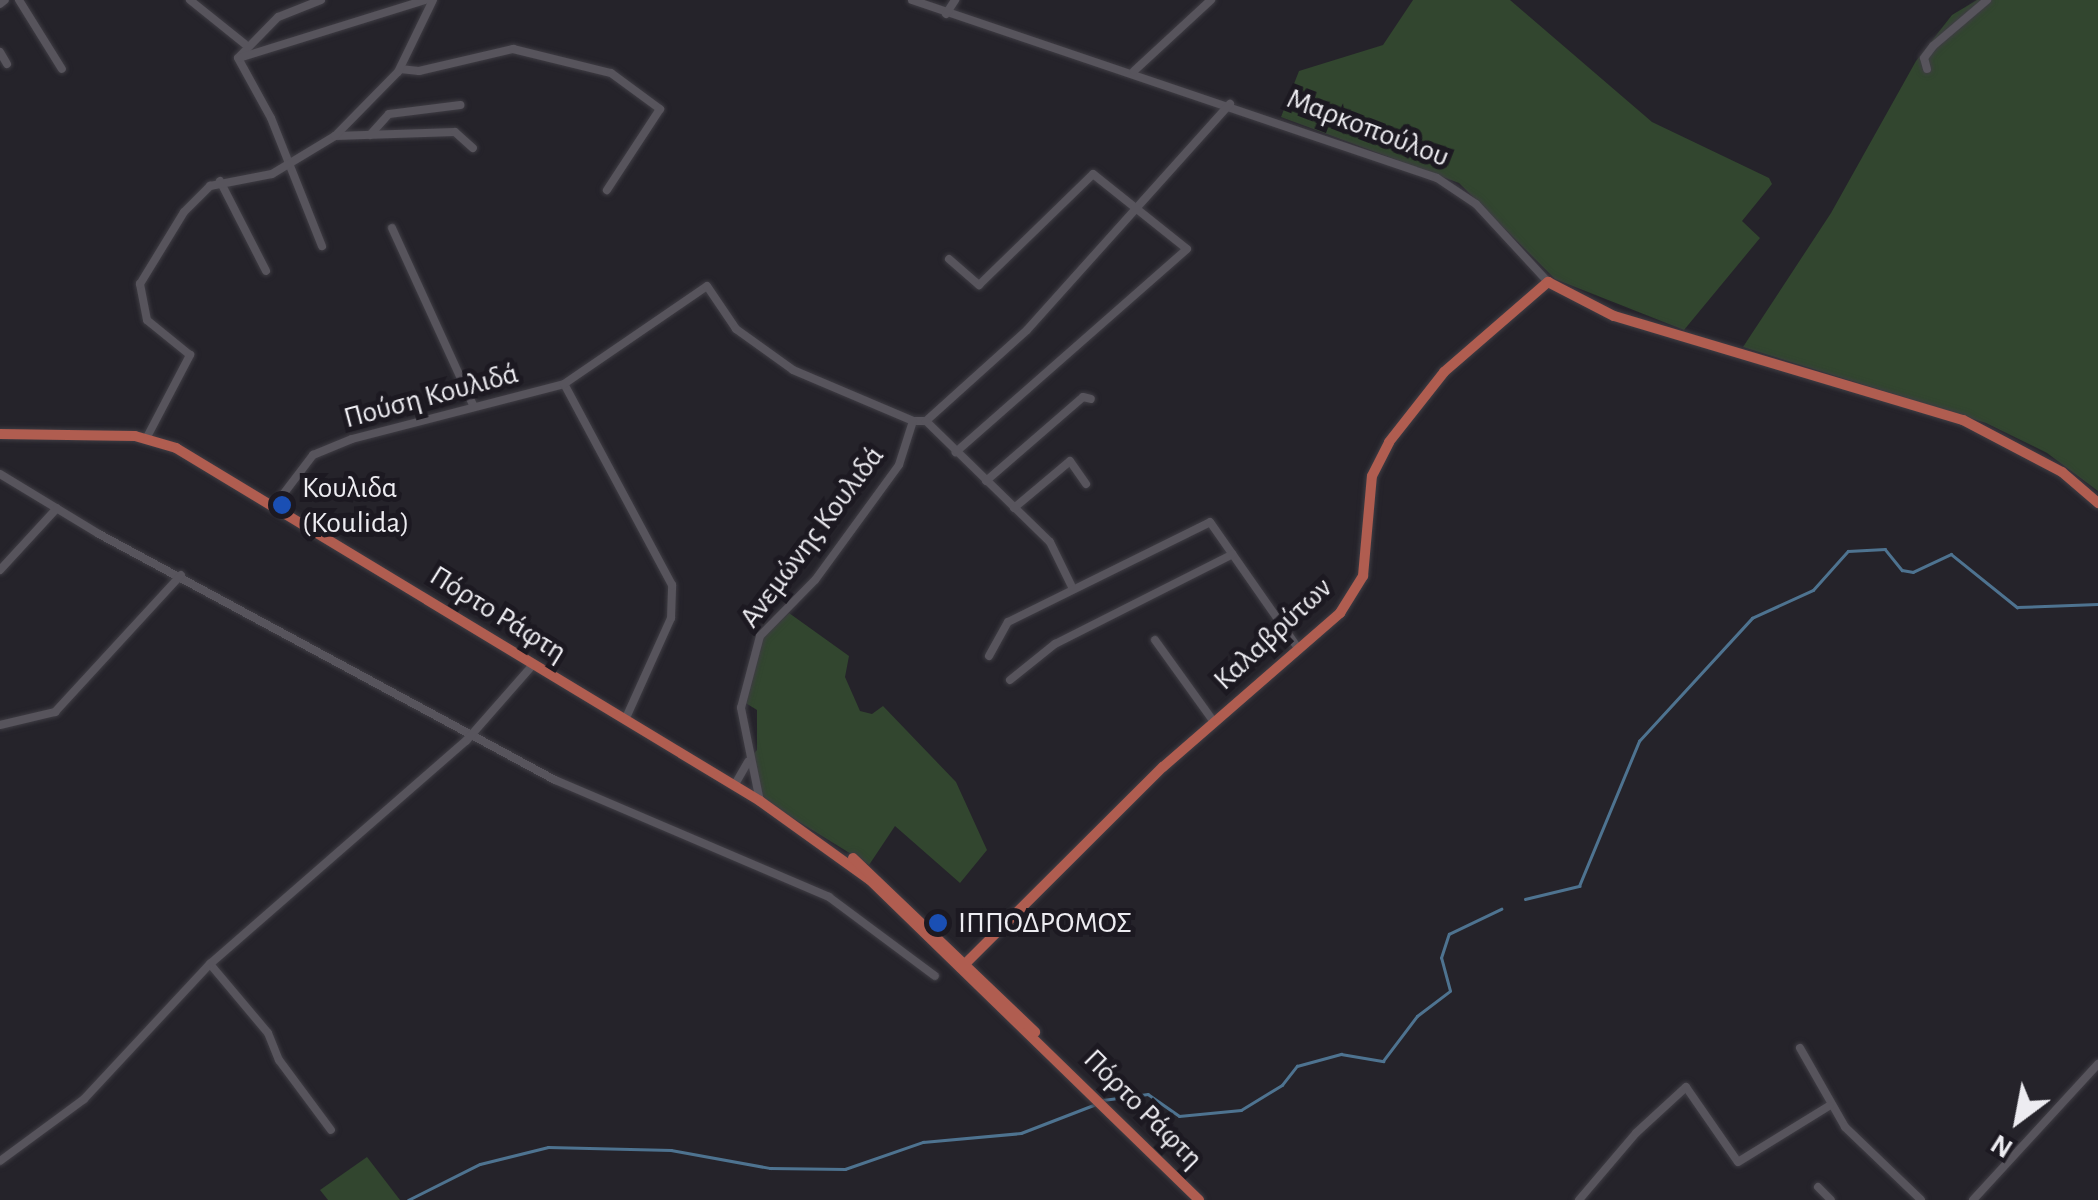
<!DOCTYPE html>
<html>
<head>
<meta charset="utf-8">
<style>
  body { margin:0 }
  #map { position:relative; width:2098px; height:1200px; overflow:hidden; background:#25232a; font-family:"Alegreya Sans",sans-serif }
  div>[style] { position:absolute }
  .green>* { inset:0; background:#32462f }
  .stream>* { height:2.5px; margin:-1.25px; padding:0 1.25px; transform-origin:1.25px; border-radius:1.25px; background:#4e7390 }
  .roads { filter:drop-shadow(0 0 2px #3f3d44) drop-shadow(0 0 2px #3f3d44) }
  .minor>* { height:8px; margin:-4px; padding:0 4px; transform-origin:4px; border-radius:4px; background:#57545c }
  .major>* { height:10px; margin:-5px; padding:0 5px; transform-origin:5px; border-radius:5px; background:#b05d50 }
  .dots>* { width:28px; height:28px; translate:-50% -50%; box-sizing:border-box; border:5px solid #1c1921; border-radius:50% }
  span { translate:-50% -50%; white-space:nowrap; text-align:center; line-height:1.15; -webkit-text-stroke:10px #1c1921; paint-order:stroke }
  .street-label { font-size:30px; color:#edecf1 }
  .poi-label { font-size:30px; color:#edecf1 }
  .left { translate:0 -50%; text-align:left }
  .north { position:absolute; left:1968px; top:1070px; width:100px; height:100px; -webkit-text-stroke:8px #1c1921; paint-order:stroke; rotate:212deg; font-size:28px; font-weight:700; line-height:40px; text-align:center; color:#edecf1 }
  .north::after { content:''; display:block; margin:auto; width:35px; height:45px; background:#edecf1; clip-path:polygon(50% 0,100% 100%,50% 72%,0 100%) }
</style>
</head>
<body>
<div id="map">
  <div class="green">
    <div style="clip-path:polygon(1413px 0,1510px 0,1652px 122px,1769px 178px,1772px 184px,1742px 221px,1760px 238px,1684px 330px,1555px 279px,1459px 183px,1281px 117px,1299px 71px,1383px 45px)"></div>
    <div style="clip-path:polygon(1977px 0,2098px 0,2098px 491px,2047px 453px,1986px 423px,1743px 347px,1831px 213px,1916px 61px,1952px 15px)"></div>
    <div style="clip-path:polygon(789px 613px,849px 656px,845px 677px,860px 711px,872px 714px,883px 706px,956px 782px,987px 850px,960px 883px,895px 826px,869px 865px,762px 799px,750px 758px,757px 750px,757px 710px,744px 702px,763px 637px)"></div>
    <div style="clip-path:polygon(367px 1157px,400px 1200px,328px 1200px,320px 1190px)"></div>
  </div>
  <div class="stream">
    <div style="left:1525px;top:899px;width:56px;rotate:-13.5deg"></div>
    <div style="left:1579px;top:886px;width:157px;rotate:-67.5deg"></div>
    <div style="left:1639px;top:741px;width:167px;rotate:-47.4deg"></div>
    <div style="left:1752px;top:618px;width:67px;rotate:-24.7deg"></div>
    <div style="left:1813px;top:590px;width:52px;rotate:-48.1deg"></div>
    <div style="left:1848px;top:551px;width:37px;rotate:-3deg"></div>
    <div style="left:1885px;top:549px;width:27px;rotate:51deg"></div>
    <div style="left:1902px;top:570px;width:11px;rotate:10deg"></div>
    <div style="left:1913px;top:572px;width:42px;rotate:-25.3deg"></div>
    <div style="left:1951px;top:554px;width:85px;rotate:38.8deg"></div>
    <div style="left:2017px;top:607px;width:81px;rotate:-2.1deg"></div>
    <div style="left:1103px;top:1100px;width:45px;rotate:-7.6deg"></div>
    <div style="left:1148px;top:1094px;width:38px;rotate:35deg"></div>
    <div style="left:1179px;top:1116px;width:62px;rotate:-5.5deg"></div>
    <div style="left:1241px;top:1110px;width:48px;rotate:-31.4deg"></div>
    <div style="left:1282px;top:1085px;width:24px;rotate:-52deg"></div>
    <div style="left:1297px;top:1066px;width:46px;rotate:-15.3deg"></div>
    <div style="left:1341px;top:1054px;width:43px;rotate:9.5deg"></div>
    <div style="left:1383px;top:1061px;width:56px;rotate:-52.9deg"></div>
    <div style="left:1417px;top:1016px;width:41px;rotate:-37.1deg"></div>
    <div style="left:1450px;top:991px;width:34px;rotate:-105deg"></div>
    <div style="left:1441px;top:958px;width:25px;rotate:-72deg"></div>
    <div style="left:1449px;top:934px;width:58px;rotate:-25.7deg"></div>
    <div style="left:408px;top:1200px;width:80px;rotate:-26.6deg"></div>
    <div style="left:480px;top:1164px;width:70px;rotate:-14deg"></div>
    <div style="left:548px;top:1147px;width:123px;rotate:1.4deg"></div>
    <div style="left:671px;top:1150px;width:101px;rotate:10.3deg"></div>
    <div style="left:770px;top:1168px;width:75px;rotate:0.8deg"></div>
    <div style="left:845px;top:1169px;width:83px;rotate:-19.1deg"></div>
    <div style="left:923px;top:1142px;width:98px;rotate:-5.2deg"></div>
    <div style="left:1021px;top:1133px;width:80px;rotate:-21.1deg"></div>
  </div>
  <div class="roads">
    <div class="minor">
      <div style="left:19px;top:0;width:81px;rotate:58.1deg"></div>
      <div style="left:190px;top:0;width:70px;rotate:38.7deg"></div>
      <div style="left:321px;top:0;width:46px;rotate:158.4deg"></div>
      <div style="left:278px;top:17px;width:57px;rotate:134.3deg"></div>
      <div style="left:238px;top:58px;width:68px;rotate:61.2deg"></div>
      <div style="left:271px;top:118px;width:138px;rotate:68.3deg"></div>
      <div style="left:912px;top:0;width:554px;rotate:18.73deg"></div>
      <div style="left:1437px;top:178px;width:47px;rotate:33.7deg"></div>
      <div style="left:1476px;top:204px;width:106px;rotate:47.3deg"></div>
      <div style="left:0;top:4px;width:6px;rotate:-39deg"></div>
      <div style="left:946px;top:14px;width:17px;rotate:-57deg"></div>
      <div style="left:0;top:52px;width:14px;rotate:60deg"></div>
      <div style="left:239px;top:58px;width:195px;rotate:-17.3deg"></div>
      <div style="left:400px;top:69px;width:19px;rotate:6deg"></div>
      <div style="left:419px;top:71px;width:97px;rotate:-13.2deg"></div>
      <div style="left:513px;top:49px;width:101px;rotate:13.8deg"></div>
      <div style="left:611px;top:73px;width:61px;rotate:36.3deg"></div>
      <div style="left:660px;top:109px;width:97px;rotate:123.2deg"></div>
      <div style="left:1927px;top:69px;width:11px;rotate:-105deg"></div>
      <div style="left:1924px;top:58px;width:15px;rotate:-53deg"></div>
      <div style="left:1933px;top:46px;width:71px;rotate:-40.4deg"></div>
      <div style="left:1134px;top:71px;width:105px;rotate:-42.7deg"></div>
      <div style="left:370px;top:135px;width:28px;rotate:-48deg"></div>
      <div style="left:389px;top:114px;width:72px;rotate:-7.2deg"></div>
      <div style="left:335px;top:136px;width:120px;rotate:-1.9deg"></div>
      <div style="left:455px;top:132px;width:24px;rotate:42deg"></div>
      <div style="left:220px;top:181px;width:101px;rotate:62.9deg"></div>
      <div style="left:392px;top:228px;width:195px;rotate:65.4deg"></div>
      <div style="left:949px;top:259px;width:40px;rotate:41deg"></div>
      <div style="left:979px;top:285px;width:159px;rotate:-44.2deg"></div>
      <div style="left:1093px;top:174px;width:120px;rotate:38.6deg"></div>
      <div style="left:1187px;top:249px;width:308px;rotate:138.7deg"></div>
      <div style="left:913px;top:421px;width:13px"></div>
      <div style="left:926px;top:421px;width:136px;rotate:-42deg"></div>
      <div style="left:1027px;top:330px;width:304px;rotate:-48.1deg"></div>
      <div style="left:926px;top:421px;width:173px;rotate:44.3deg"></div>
      <div style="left:1050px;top:542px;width:52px;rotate:63.9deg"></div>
      <div style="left:147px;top:437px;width:93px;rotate:-62.3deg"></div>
      <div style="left:190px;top:355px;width:55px;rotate:-140.9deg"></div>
      <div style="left:147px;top:320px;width:37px;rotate:-101deg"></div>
      <div style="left:140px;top:284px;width:84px;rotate:-58.6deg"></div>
      <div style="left:184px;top:212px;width:37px;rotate:-45deg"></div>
      <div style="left:210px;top:186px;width:63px;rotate:-11deg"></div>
      <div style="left:272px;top:174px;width:74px;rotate:-31.1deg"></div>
      <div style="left:335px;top:136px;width:90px;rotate:-45.5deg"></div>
      <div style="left:398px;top:72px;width:80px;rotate:-64.1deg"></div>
      <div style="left:0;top:474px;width:116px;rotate:31.2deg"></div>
      <div style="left:99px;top:534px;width:518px;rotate:28.35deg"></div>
      <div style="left:555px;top:780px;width:298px;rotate:23.1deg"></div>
      <div style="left:829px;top:897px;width:132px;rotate:36.7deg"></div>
      <div style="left:986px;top:481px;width:128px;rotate:-40.9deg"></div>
      <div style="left:1083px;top:397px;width:8px;rotate:14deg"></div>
      <div style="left:275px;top:505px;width:63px;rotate:-52.8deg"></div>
      <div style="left:313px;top:455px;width:42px;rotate:-22.3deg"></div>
      <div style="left:352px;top:439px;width:219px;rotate:-14.5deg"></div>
      <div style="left:1014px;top:508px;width:73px;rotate:-40deg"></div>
      <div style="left:1070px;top:461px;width:28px;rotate:55deg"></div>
      <div style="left:0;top:570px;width:84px;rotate:-47.4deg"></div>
      <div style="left:1155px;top:640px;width:101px;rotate:54.3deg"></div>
      <div style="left:989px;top:656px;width:39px;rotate:-61deg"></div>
      <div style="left:1008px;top:622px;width:225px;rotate:-26.3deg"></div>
      <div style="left:1210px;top:522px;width:154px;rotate:55.1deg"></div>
      <div style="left:1010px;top:680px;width:58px;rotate:-38.7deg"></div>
      <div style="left:1055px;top:644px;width:199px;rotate:-26.8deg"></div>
      <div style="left:625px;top:720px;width:112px;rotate:-65.7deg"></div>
      <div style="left:671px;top:618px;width:33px;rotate:-88deg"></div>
      <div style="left:672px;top:585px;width:228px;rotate:-118.2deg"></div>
      <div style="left:564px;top:384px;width:173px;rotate:-34.4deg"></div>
      <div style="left:707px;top:286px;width:52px;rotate:56deg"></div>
      <div style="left:736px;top:329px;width:70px;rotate:35.7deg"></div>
      <div style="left:793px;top:370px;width:130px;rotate:23deg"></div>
      <div style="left:913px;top:421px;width:46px;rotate:107.7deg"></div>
      <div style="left:899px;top:465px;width:142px;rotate:126.1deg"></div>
      <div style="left:815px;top:580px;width:78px;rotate:134.5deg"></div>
      <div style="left:760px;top:636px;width:74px;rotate:104.8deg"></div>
      <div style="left:741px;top:708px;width:95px;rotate:78.5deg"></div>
      <div style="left:0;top:725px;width:57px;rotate:-13.3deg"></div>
      <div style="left:55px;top:712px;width:186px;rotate:-47.4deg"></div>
      <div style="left:734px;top:786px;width:28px;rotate:-60deg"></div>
      <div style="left:210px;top:964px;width:90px;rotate:50deg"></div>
      <div style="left:268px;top:1033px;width:29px;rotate:68deg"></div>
      <div style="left:279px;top:1060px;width:87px;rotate:53.4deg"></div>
      <div style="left:1800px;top:1048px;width:91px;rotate:60.3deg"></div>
      <div style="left:1845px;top:1127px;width:105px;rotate:43.8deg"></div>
      <div style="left:0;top:1161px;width:104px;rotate:-36.4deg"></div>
      <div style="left:84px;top:1099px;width:185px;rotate:-47deg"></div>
      <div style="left:210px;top:964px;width:340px;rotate:-41.1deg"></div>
      <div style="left:466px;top:741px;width:100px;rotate:-48.7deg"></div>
      <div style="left:1818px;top:1187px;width:18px;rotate:45deg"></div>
      <div style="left:1579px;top:1200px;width:88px;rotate:-49.6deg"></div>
      <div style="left:1636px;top:1133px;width:68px;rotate:-42.6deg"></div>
      <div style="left:1686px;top:1087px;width:91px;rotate:55.3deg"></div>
      <div style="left:1738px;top:1162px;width:107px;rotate:-31.6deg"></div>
      <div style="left:1973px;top:1200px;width:185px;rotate:-47.4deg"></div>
    </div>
    <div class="major">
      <div style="left:0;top:434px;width:135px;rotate:0.8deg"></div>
      <div style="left:135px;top:436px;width:43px;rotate:16.3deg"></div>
      <div style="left:176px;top:448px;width:682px;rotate:31.15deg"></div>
      <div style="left:760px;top:801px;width:135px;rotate:35.7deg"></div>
      <div style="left:870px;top:880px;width:459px;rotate:44.2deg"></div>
      <div style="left:853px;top:858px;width:252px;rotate:43.7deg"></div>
      <div style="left:961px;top:968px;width:285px;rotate:-44.9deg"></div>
      <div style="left:1163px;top:767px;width:235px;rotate:-41deg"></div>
      <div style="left:1340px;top:613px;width:44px;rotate:-58.1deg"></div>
      <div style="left:1363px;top:576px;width:100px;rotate:-84.9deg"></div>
      <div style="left:1372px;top:476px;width:38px;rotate:-63deg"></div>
      <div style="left:1389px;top:442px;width:89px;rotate:-51.8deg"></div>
      <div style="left:1444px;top:372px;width:138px;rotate:-40.9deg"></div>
      <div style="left:1548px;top:282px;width:74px;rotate:27.3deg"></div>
      <div style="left:1614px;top:316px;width:364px;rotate:16.6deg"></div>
      <div style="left:1963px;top:420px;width:112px;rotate:27.7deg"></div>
      <div style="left:2062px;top:472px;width:48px;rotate:40.7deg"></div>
    </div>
  </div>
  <div class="dots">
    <div style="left:282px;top:505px;background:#1a4fb4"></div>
    <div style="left:938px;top:923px;background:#1a4fb4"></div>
  </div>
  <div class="street-label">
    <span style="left:1368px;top:128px;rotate:21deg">Μαρκοπούλου</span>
    <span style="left:431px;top:396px;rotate:-15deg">Πούση Κουλιδά</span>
    <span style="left:812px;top:537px;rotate:-53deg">Ανεμώνης Κουλιδά</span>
    <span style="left:498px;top:614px;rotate:32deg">Πόρτο Ράφτη</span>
    <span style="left:1273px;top:634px;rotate:-43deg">Καλαβρύτων</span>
    <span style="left:1143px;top:1109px;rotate:45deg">Πόρτο Ράφτη</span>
  </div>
  <div class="poi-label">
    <span class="left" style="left:302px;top:505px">Κουλιδα<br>(Koulida)</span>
    <span class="left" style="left:958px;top:923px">ΙΠΠΟΔΡΟΜΟΣ</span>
  </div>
  <div class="north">N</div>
</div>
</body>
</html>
